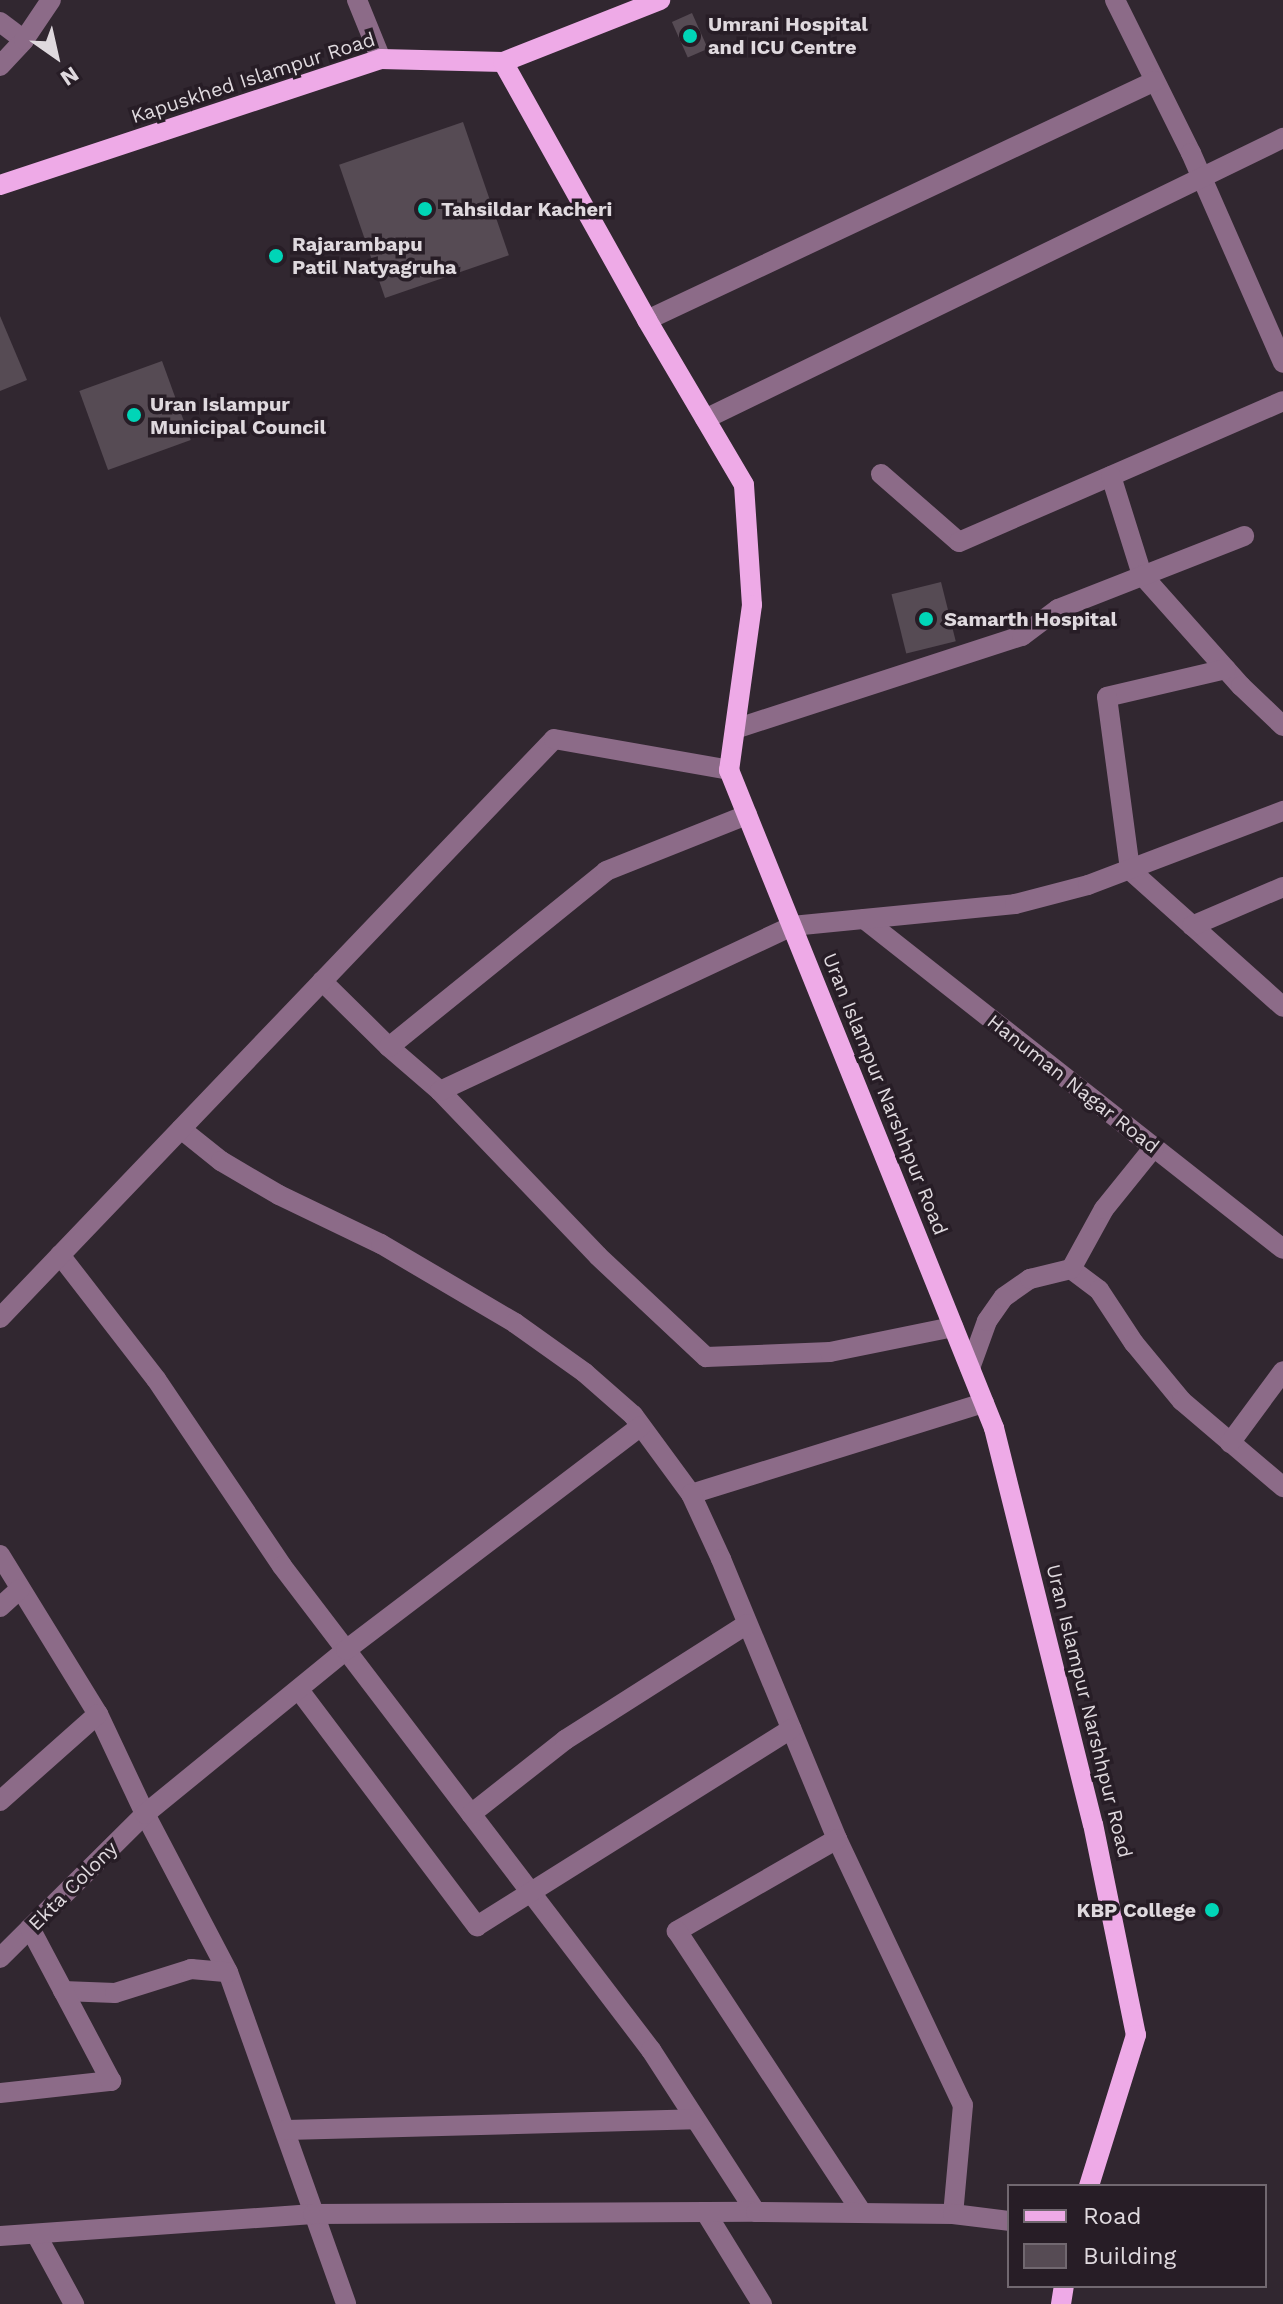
<!DOCTYPE html>
<html>
<head>
<meta charset="utf-8">
<style>
  body { margin:0 }
  #map { position:relative; width:1283px; height:2304px; overflow:hidden; background:#312730; font-family:"Work Sans",sans-serif }
  div>[style] { position:absolute }
  .building>* { inset:0; background:#564b54; transform-origin:0 0 }
  .minor>* { height:20px; margin:-10px; padding:0 10px; transform-origin:10px; border-radius:10px; background:#8c6b88 }
  .major>* { height:20px; margin:-10px; padding:0 10px; transform-origin:10px; border-radius:10px; background:#eeaae7 }
  .dots>* { width:22px; height:22px; translate:-50% -50%; box-sizing:border-box; border:4px solid #271d26; border-radius:50% }
  span { translate:-50% -50%; white-space:nowrap; text-align:center; line-height:1.15; -webkit-text-stroke:7px #271d26; paint-order:stroke }
  .poi-label { font-size:20px; color:#dfd9de; font-weight:700 }
  .left { translate:0 -50%; text-align:left }
  .right { translate:-100% -50%; text-align:right }
  .street-label { font-size:20px; color:#dfd9de }
  .legend { position:absolute; left:1007px; top:2184px; width:260px; height:104px; box-sizing:border-box; background:#271d26; border:2px solid #716870; margin:0; padding:10px 14px; list-style:none; font-size:24px; color:#dfd9de }
  .legend li { display:flex; align-items:center; gap:16px; height:40px }
  .legend b { width:40px; border:2px solid #716870 }
  .north { position:absolute; left:16px; top:16px; width:80px; height:80px; -webkit-text-stroke:6px #271d26; paint-order:stroke; rotate:146deg; font-size:22px; font-weight:700; line-height:32px; text-align:center; color:#dfd9de }
  .north::after { content:''; display:block; margin:auto; width:28px; height:36px; background:#dfd9de; clip-path:polygon(50% 0,100% 100%,50% 72%,0 100%) }
</style>
</head>
<body>
<div id="map">
  <div class="building">
    <div style="left:692px;top:13px;width:39px;height:22px;rotate:66deg"></div>
    <div style="left:463px;top:122px;width:141px;height:131px;rotate:71deg"></div>
    <div style="clip-path:polygon(0 316px,27px 380px,0 391px)"></div>
    <div style="left:162px;top:361px;width:84px;height:88px;rotate:70deg"></div>
    <div style="left:941px;top:582px;width:61px;height:51px;rotate:76deg"></div>
  </div>
  <div class="minor">
    <div style="left:357px;top:0;width:64px;rotate:67.9deg"></div>
    <div style="left:1115px;top:0;width:171px;rotate:63.6deg"></div>
    <div style="left:1191px;top:153px;width:229px;rotate:66.3deg"></div>
    <div style="left:0;top:22px;width:30px;rotate:37deg"></div>
    <div style="left:0;top:66px;width:35px;rotate:-47deg"></div>
    <div style="left:24px;top:40px;width:48px;rotate:-56deg"></div>
    <div style="left:647px;top:320px;width:561px;rotate:-25.2deg"></div>
    <div style="left:705px;top:419px;width:643px;rotate:-25.93deg"></div>
    <div style="left:881px;top:474px;width:103px;rotate:41.1deg"></div>
    <div style="left:959px;top:542px;width:353px;rotate:-23.5deg"></div>
    <div style="left:1111px;top:476px;width:104px;rotate:72.6deg"></div>
    <div style="left:1142px;top:575px;width:149px;rotate:48.3deg"></div>
    <div style="left:1241px;top:686px;width:58px;rotate:43.6deg"></div>
    <div style="left:1226px;top:669px;width:122px;rotate:166.8deg"></div>
    <div style="left:1107px;top:697px;width:175px;rotate:82.4deg"></div>
    <div style="left:1130px;top:870px;width:205px;rotate:41.8deg"></div>
    <div style="left:735px;top:729px;width:302px;rotate:-18deg"></div>
    <div style="left:1022px;top:636px;width:45px;rotate:-36.9deg"></div>
    <div style="left:1058px;top:609px;width:200px;rotate:-21.4deg"></div>
    <div style="left:864px;top:919px;width:533px;rotate:38.22deg"></div>
    <div style="left:1192px;top:926px;width:99px;rotate:-23.2deg"></div>
    <div style="left:322px;top:981px;width:94px;rotate:44.6deg"></div>
    <div style="left:389px;top:1047px;width:67px;rotate:40.8deg"></div>
    <div style="left:440px;top:1091px;width:228px;rotate:46.2deg"></div>
    <div style="left:598px;top:1256px;width:148px;rotate:43.1deg"></div>
    <div style="left:706px;top:1357px;width:124px;rotate:-2.3deg"></div>
    <div style="left:830px;top:1352px;width:126px;rotate:-11.5deg"></div>
    <div style="left:389px;top:1047px;width:279px;rotate:-39deg"></div>
    <div style="left:606px;top:871px;width:152px;rotate:-21.7deg"></div>
    <div style="left:440px;top:1091px;width:389px;rotate:-25.1deg"></div>
    <div style="left:792px;top:926px;width:224px;rotate:-5.6deg"></div>
    <div style="left:1015px;top:904px;width:75px;rotate:-14.6deg"></div>
    <div style="left:1088px;top:885px;width:209px;rotate:-20.8deg"></div>
    <div style="left:181px;top:1129px;width:51px;rotate:38.7deg"></div>
    <div style="left:221px;top:1161px;width:67px;rotate:30.4deg"></div>
    <div style="left:279px;top:1195px;width:113px;rotate:25.7deg"></div>
    <div style="left:381px;top:1244px;width:156px;rotate:30.5deg"></div>
    <div style="left:515px;top:1323px;width:86px;rotate:35.5deg"></div>
    <div style="left:585px;top:1373px;width:64px;rotate:41.2deg"></div>
    <div style="left:633px;top:1415px;width:98px;rotate:53.7deg"></div>
    <div style="left:691px;top:1494px;width:307px;rotate:-17.3deg"></div>
    <div style="left:60px;top:1255px;width:157px;rotate:52.3deg"></div>
    <div style="left:156px;top:1379px;width:225px;rotate:56deg"></div>
    <div style="left:282px;top:1566px;width:609px;rotate:52.68deg"></div>
    <div style="left:651px;top:2050px;width:193px;rotate:57.1deg"></div>
    <div style="left:1071px;top:1269px;width:35px;rotate:37deg"></div>
    <div style="left:1099px;top:1290px;width:64px;rotate:56.6deg"></div>
    <div style="left:1134px;top:1343px;width:75px;rotate:50.4deg"></div>
    <div style="left:1182px;top:1401px;width:133px;rotate:40.4deg"></div>
    <div style="left:0;top:1318px;width:801px;rotate:-46.26deg"></div>
    <div style="left:554px;top:739px;width:178px;rotate:10deg"></div>
    <div style="left:970px;top:1368px;width:50px;rotate:-70.1deg"></div>
    <div style="left:987px;top:1321px;width:29px;rotate:-55deg"></div>
    <div style="left:1004px;top:1297px;width:32px;rotate:-35deg"></div>
    <div style="left:1030px;top:1279px;width:42px;rotate:-13.7deg"></div>
    <div style="left:1071px;top:1269px;width:68px;rotate:-61.2deg"></div>
    <div style="left:1104px;top:1209px;width:80px;rotate:-51.1deg"></div>
    <div style="left:1230px;top:1443px;width:89px;rotate:-53.6deg"></div>
    <div style="left:691px;top:1494px;width:72px;rotate:65.2deg"></div>
    <div style="left:721px;top:1559px;width:303px;rotate:67.5deg"></div>
    <div style="left:837px;top:1839px;width:294px;rotate:64.7deg"></div>
    <div style="left:963px;top:2105px;width:109px;rotate:95.2deg"></div>
    <div style="left:0;top:1555px;width:187px;rotate:58.4deg"></div>
    <div style="left:98px;top:1714px;width:110px;rotate:64.8deg"></div>
    <div style="left:145px;top:1814px;width:178px;rotate:62.3deg"></div>
    <div style="left:228px;top:1972px;width:352px;rotate:70.4deg"></div>
    <div style="left:0;top:1607px;width:27px;rotate:-42deg"></div>
    <div style="left:299px;top:1690px;width:296px;rotate:53deg"></div>
    <div style="left:477px;top:1926px;width:371px;rotate:-32.1deg"></div>
    <div style="left:0;top:1801px;width:131px;rotate:-41.6deg"></div>
    <div style="left:471px;top:1814px;width:120px;rotate:-38.2deg"></div>
    <div style="left:565px;top:1740px;width:216px;rotate:-32.5deg"></div>
    <div style="left:837px;top:1839px;width:185px;rotate:150.1deg"></div>
    <div style="left:677px;top:1931px;width:337px;rotate:56.7deg"></div>
    <div style="left:0;top:1958px;width:204px;rotate:-44.8deg"></div>
    <div style="left:145px;top:1814px;width:259px;rotate:-39.2deg"></div>
    <div style="left:346px;top:1650px;width:370px;rotate:-37.2deg"></div>
    <div style="left:63px;top:1991px;width:52px;rotate:2.2deg"></div>
    <div style="left:115px;top:1993px;width:80px;rotate:-17.5deg"></div>
    <div style="left:191px;top:1969px;width:37px;rotate:5deg"></div>
    <div style="left:0;top:2093px;width:112px;rotate:-6.2deg"></div>
    <div style="left:111px;top:2081px;width:173px;rotate:-117.9deg"></div>
    <div style="left:286px;top:2130px;width:409px;rotate:-1.5deg"></div>
    <div style="left:706px;top:2213px;width:107px;rotate:58.4deg"></div>
    <div style="left:36px;top:2234px;width:80px;rotate:61.5deg"></div>
    <div style="left:0;top:2236px;width:314px;rotate:-4deg"></div>
    <div style="left:313px;top:2214px;width:443px;rotate:-0.3deg"></div>
    <div style="left:756px;top:2212px;width:197px;rotate:0.6deg"></div>
    <div style="left:953px;top:2214px;width:56px;rotate:7.1deg"></div>
  </div>
  <div class="major">
    <div style="left:503px;top:62px;width:295px;rotate:60.8deg"></div>
    <div style="left:647px;top:320px;width:191px;rotate:59.5deg"></div>
    <div style="left:744px;top:485px;width:120px;rotate:86.2deg"></div>
    <div style="left:752px;top:605px;width:167px;rotate:97.9deg"></div>
    <div style="left:729px;top:770px;width:709px;rotate:68.06deg"></div>
    <div style="left:994px;top:1428px;width:408px;rotate:76deg"></div>
    <div style="left:1093px;top:1824px;width:215px;rotate:78.5deg"></div>
    <div style="left:1136px;top:2035px;width:158px;rotate:107.3deg"></div>
    <div style="left:0;top:185px;width:401px;rotate:-18.3deg"></div>
    <div style="left:381px;top:59px;width:122px;rotate:1.4deg"></div>
    <div style="left:503px;top:62px;width:169px;rotate:-21.5deg"></div>
    <div style="left:1061px;top:2304px;width:18px;rotate:-81deg"></div>
  </div>
  <div class="dots">
    <div style="left:690px;top:36px;background:#00d5b7"></div>
    <div style="left:425px;top:209px;background:#00d5b7"></div>
    <div style="left:276px;top:256px;background:#00d5b7"></div>
    <div style="left:134px;top:415px;background:#00d5b7"></div>
    <div style="left:926px;top:619px;background:#00d5b7"></div>
    <div style="left:1212px;top:1910px;background:#00d5b7"></div>
  </div>
  <div class="poi-label">
    <span class="left" style="left:708px;top:36px">Umrani Hospital<br>and ICU Centre</span>
    <span class="left" style="left:441px;top:209px">Tahsildar Kacheri</span>
    <span class="left" style="left:292px;top:256px">Rajarambapu<br>Patil Natyagruha</span>
    <span class="left" style="left:150px;top:416px">Uran Islampur<br>Municipal Council</span>
    <span class="left" style="left:944px;top:619px">Samarth Hospital</span>
    <span class="right" style="left:1196px;top:1910px">KBP College</span>
  </div>
  <div class="street-label">
    <span style="left:253px;top:78px;rotate:-18deg">Kapuskhed Islampur Road</span>
    <span style="left:1073px;top:1084px;rotate:38deg">Hanuman Nagar Road</span>
    <span style="left:885px;top:1094px;rotate:68deg">Uran Islampur Narshhpur Road</span>
    <span style="left:1089px;top:1711px;rotate:76deg">Uran Islampur Narshhpur Road</span>
    <span style="left:73px;top:1886px;rotate:-45deg">Ekta Colony</span>
  </div>
  <ul class="legend">
  <li><b style="height:10px;background:#eeaae7"></b>Road</li>
  <li><b style="height:22px;background:#564b54"></b>Building</li>
  </ul>
  <div class="north">N</div>
</div>
</body>
</html>
